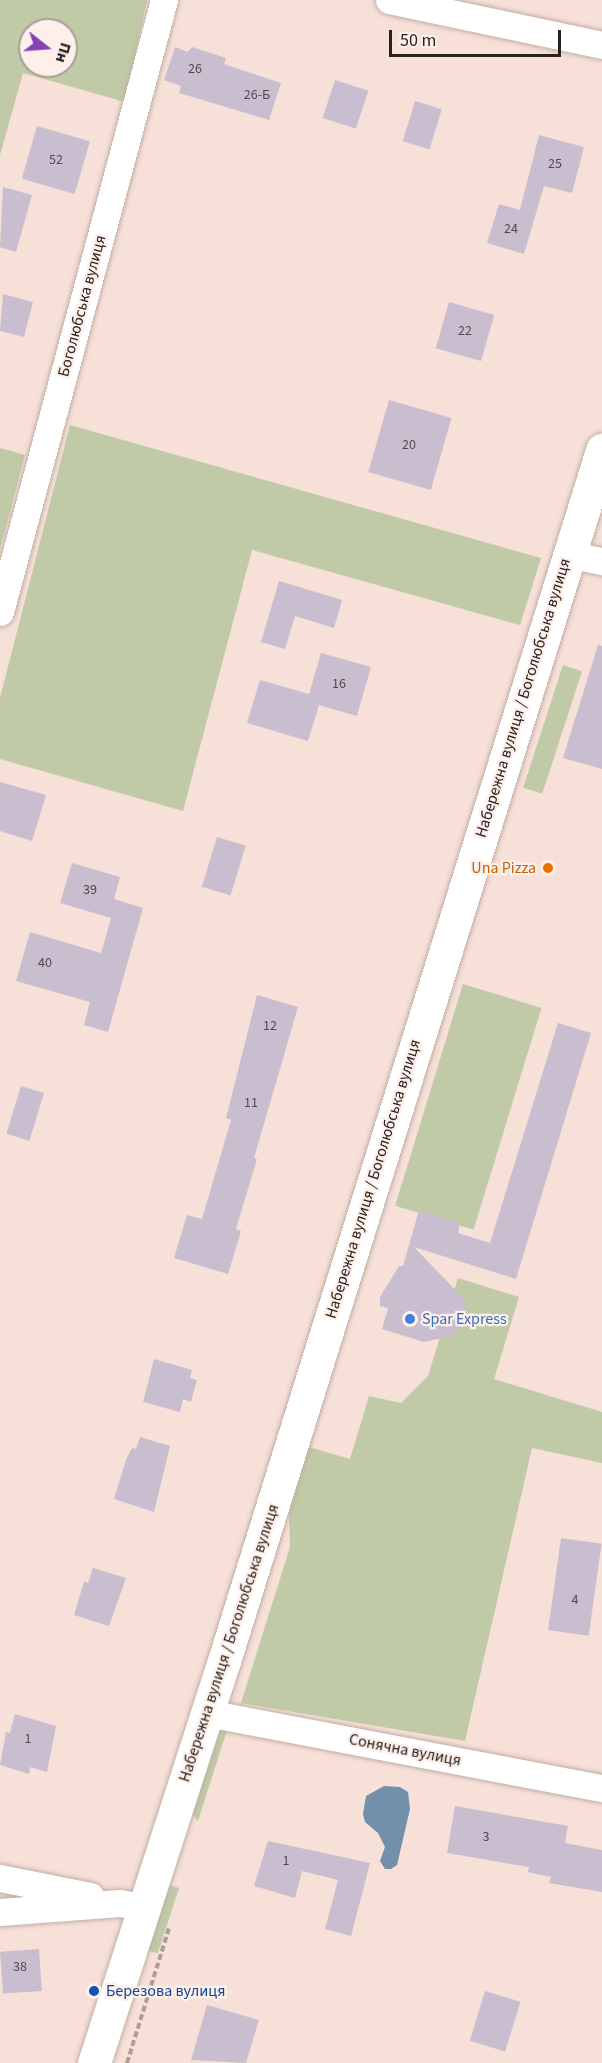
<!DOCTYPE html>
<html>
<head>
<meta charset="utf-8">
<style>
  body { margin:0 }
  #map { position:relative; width:602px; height:2063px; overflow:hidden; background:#f6e0d7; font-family:"Source Sans 3",sans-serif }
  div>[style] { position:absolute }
  .green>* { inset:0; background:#c0caa6; transform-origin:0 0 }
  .water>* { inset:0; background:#7290aa }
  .building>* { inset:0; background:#c8bed0; transform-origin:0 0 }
  .path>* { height:4px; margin-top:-2px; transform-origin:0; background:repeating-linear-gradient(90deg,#af9e97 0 6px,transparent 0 9px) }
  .roads { filter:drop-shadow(0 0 2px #c2aea5) drop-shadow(0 0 2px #c2aea5) }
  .street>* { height:27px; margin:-13.5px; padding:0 13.5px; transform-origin:13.5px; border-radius:13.5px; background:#fff }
  .secondary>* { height:33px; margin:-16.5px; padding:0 16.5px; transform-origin:16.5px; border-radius:16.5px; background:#fff }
  .dots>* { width:16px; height:16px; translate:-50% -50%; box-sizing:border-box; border:3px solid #fdf0ea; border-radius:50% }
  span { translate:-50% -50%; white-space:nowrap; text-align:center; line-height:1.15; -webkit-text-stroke:4.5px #fdf0ea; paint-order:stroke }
  .number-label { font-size:14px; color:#51494a }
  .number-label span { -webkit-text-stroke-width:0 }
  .street-label { font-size:16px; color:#29221e }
  .food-label { font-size:16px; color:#c56008 }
  .right { translate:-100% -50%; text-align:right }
  .shop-label { font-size:16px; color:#366cbe }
  .left { translate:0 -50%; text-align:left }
  .transit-label { font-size:16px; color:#164399 }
  .north { position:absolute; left:18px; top:18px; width:60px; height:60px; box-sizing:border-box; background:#fdf0ea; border:2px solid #a89e98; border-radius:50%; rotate:107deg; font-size:16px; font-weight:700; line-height:24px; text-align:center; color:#29221e }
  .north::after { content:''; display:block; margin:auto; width:21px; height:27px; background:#8741b5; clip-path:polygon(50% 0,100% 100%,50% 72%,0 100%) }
  .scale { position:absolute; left:389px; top:30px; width:172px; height:27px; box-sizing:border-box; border:3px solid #29221e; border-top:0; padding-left:8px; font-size:18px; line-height:21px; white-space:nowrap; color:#29221e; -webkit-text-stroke:4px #fdf0ea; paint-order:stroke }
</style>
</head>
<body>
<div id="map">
  <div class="green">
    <div style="clip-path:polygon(evenodd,0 0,147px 0,125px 102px,23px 73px,0 155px,0 0,30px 30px,66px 30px,66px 66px,30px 66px,30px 30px)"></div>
    <div style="clip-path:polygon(70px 425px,541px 558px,520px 625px,252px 550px,183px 811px,0 759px,0 698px)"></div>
    <div style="clip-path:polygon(0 448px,25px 455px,0 550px)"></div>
    <div style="left:563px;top:665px;width:20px;height:129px;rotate:18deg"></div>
    <div style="left:463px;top:984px;width:82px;height:232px;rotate:17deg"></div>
    <div style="clip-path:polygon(458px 1278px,519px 1297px,494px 1379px,602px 1412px,602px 1463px,532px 1448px,465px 1741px,241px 1703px,290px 1547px,289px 1510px,309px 1447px,350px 1459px,369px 1396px,401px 1403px,428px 1376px)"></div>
    <div style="clip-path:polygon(228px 1727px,198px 1821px,190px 1812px,218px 1731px)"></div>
    <div style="left:179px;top:1888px;width:69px;height:18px;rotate:108deg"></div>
  </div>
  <div class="water">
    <div style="clip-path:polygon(384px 1786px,400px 1787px,408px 1792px,410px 1809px,397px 1865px,391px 1869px,385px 1869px,380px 1861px,385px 1847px,378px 1833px,365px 1822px,363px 1814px,366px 1796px)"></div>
  </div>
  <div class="building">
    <div style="clip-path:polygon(175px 47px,188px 52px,192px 47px,226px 58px,224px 64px,281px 83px,269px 120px,179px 93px,181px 86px,164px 80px)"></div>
    <div style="left:335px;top:80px;width:35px;height:40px;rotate:18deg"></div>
    <div style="left:415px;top:101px;width:28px;height:42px;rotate:17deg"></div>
    <div style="left:37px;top:126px;width:55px;height:55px;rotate:16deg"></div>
    <div style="clip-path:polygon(539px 135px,584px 147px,572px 193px,544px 186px,524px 254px,487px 243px,499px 204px,520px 210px)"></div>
    <div style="clip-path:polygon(3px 187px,32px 195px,16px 252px,0 247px)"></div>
    <div style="clip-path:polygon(3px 294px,33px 302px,24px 337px,0 331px)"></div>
    <div style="left:449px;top:302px;width:47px;height:48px;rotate:16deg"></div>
    <div style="left:389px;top:400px;width:65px;height:75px;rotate:16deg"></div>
    <div style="clip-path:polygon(279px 581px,342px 600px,334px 628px,295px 616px,285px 649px,261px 642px)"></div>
    <div style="clip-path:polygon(598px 645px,602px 646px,602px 769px,563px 758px)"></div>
    <div style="clip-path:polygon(321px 653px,371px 667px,357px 716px,319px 705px,308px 741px,247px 723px,260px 680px,309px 694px)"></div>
    <div style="clip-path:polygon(0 782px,46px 795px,32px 841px,0 831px)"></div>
    <div style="left:217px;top:837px;width:30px;height:52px;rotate:17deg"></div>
    <div style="clip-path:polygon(72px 863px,120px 877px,114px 899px,143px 908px,108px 1032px,84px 1025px,90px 1002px,16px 981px,30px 932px,101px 953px,111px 918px,60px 903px)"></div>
    <div style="clip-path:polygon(257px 995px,298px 1007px,254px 1158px,257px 1159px,236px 1229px,241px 1231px,228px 1274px,174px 1258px,187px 1215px,202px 1219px,231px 1120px,226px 1118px)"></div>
    <div style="clip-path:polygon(558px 1023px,591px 1033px,516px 1279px,414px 1247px,463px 1298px,466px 1312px,462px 1326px,452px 1336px,424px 1342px,382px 1329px,388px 1308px,380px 1306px,380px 1297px,399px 1266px,403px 1266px,419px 1210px,460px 1223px,458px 1233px,490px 1243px)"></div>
    <div style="left:21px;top:1086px;width:24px;height:50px;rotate:17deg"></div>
    <div style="clip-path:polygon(154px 1359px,192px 1370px,190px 1378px,197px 1380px,191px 1402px,183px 1399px,180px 1412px,143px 1402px)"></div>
    <div style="clip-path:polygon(140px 1437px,170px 1446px,154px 1512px,114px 1499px,126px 1460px,132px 1448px,136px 1449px)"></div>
    <div style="left:561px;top:1538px;width:41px;height:93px;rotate:8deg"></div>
    <div style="clip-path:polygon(93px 1568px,126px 1578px,109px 1626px,74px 1615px,84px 1582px,88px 1583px)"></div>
    <div style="clip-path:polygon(15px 1714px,56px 1726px,47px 1772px,30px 1767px,29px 1774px,0 1765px,6px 1732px,10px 1733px)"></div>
    <div style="clip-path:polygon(455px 1806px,568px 1826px,565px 1843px,602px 1850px,602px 1892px,549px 1883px,551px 1877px,528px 1872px,529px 1867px,447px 1853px)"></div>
    <div style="clip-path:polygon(268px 1841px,370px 1863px,351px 1936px,325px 1929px,338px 1880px,302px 1871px,295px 1898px,254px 1886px)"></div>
    <div style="left:39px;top:1949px;width:42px;height:39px;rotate:86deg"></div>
    <div style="left:485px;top:1991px;width:37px;height:52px;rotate:17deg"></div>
    <div style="clip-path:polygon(207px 2005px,259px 2020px,246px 2063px,191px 2060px)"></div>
  </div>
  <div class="path">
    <div style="left:127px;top:2063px;width:141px;rotate:-72.7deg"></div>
  </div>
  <div class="roads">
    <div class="street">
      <div style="left:389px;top:0;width:218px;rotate:11.9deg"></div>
      <div style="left:568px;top:554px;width:35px;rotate:12deg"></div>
      <div style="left:0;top:612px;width:634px;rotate:-75deg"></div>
      <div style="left:207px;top:1713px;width:402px;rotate:10.8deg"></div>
      <div style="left:0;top:1878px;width:92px;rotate:11.3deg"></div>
      <div style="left:0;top:1912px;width:120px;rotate:-4.3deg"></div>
      <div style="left:120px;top:1903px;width:23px;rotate:10deg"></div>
    </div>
    <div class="secondary">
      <div style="left:94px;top:2063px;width:422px;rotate:-72.1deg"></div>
      <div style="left:224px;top:1661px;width:1269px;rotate:-72.66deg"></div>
    </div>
  </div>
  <div class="dots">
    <div style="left:548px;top:868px;background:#e8710a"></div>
    <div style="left:410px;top:1319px;background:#3f7fe0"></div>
    <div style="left:94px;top:1991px;background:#1a4fb4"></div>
  </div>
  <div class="number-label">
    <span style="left:195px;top:69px">26</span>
    <span style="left:257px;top:95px">26-Б</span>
    <span style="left:56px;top:160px">52</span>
    <span style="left:555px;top:164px">25</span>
    <span style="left:511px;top:229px">24</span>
    <span style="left:465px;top:331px">22</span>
    <span style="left:409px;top:445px">20</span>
    <span style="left:339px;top:684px">16</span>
    <span style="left:90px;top:890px">39</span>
    <span style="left:45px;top:963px">40</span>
    <span style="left:270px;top:1026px">12</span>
    <span style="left:251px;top:1103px">11</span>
    <span style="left:575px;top:1600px">4</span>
    <span style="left:28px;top:1739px">1</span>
    <span style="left:486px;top:1837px">3</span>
    <span style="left:286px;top:1861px">1</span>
    <span style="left:20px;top:1967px">38</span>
  </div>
  <div class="street-label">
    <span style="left:82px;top:306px;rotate:-75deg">Боголюбська вулиця</span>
    <span style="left:523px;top:698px;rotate:-73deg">Набережна вулиця / Боголюбська вулиця</span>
    <span style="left:373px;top:1179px;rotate:-73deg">Набережна вулиця / Боголюбська вулиця</span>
    <span style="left:229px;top:1643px;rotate:-72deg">Набережна вулиця / Боголюбська вулиця</span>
    <span style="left:405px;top:1750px;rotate:11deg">Сонячна вулиця</span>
  </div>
  <div class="food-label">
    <span class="right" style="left:536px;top:868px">Una Pizza</span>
  </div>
  <div class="shop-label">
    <span class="left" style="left:422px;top:1319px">Spar Express</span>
  </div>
  <div class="transit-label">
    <span class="left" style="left:106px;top:1991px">Березова вулиця</span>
  </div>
  <div class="north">Пн</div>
  <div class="scale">50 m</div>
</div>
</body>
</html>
